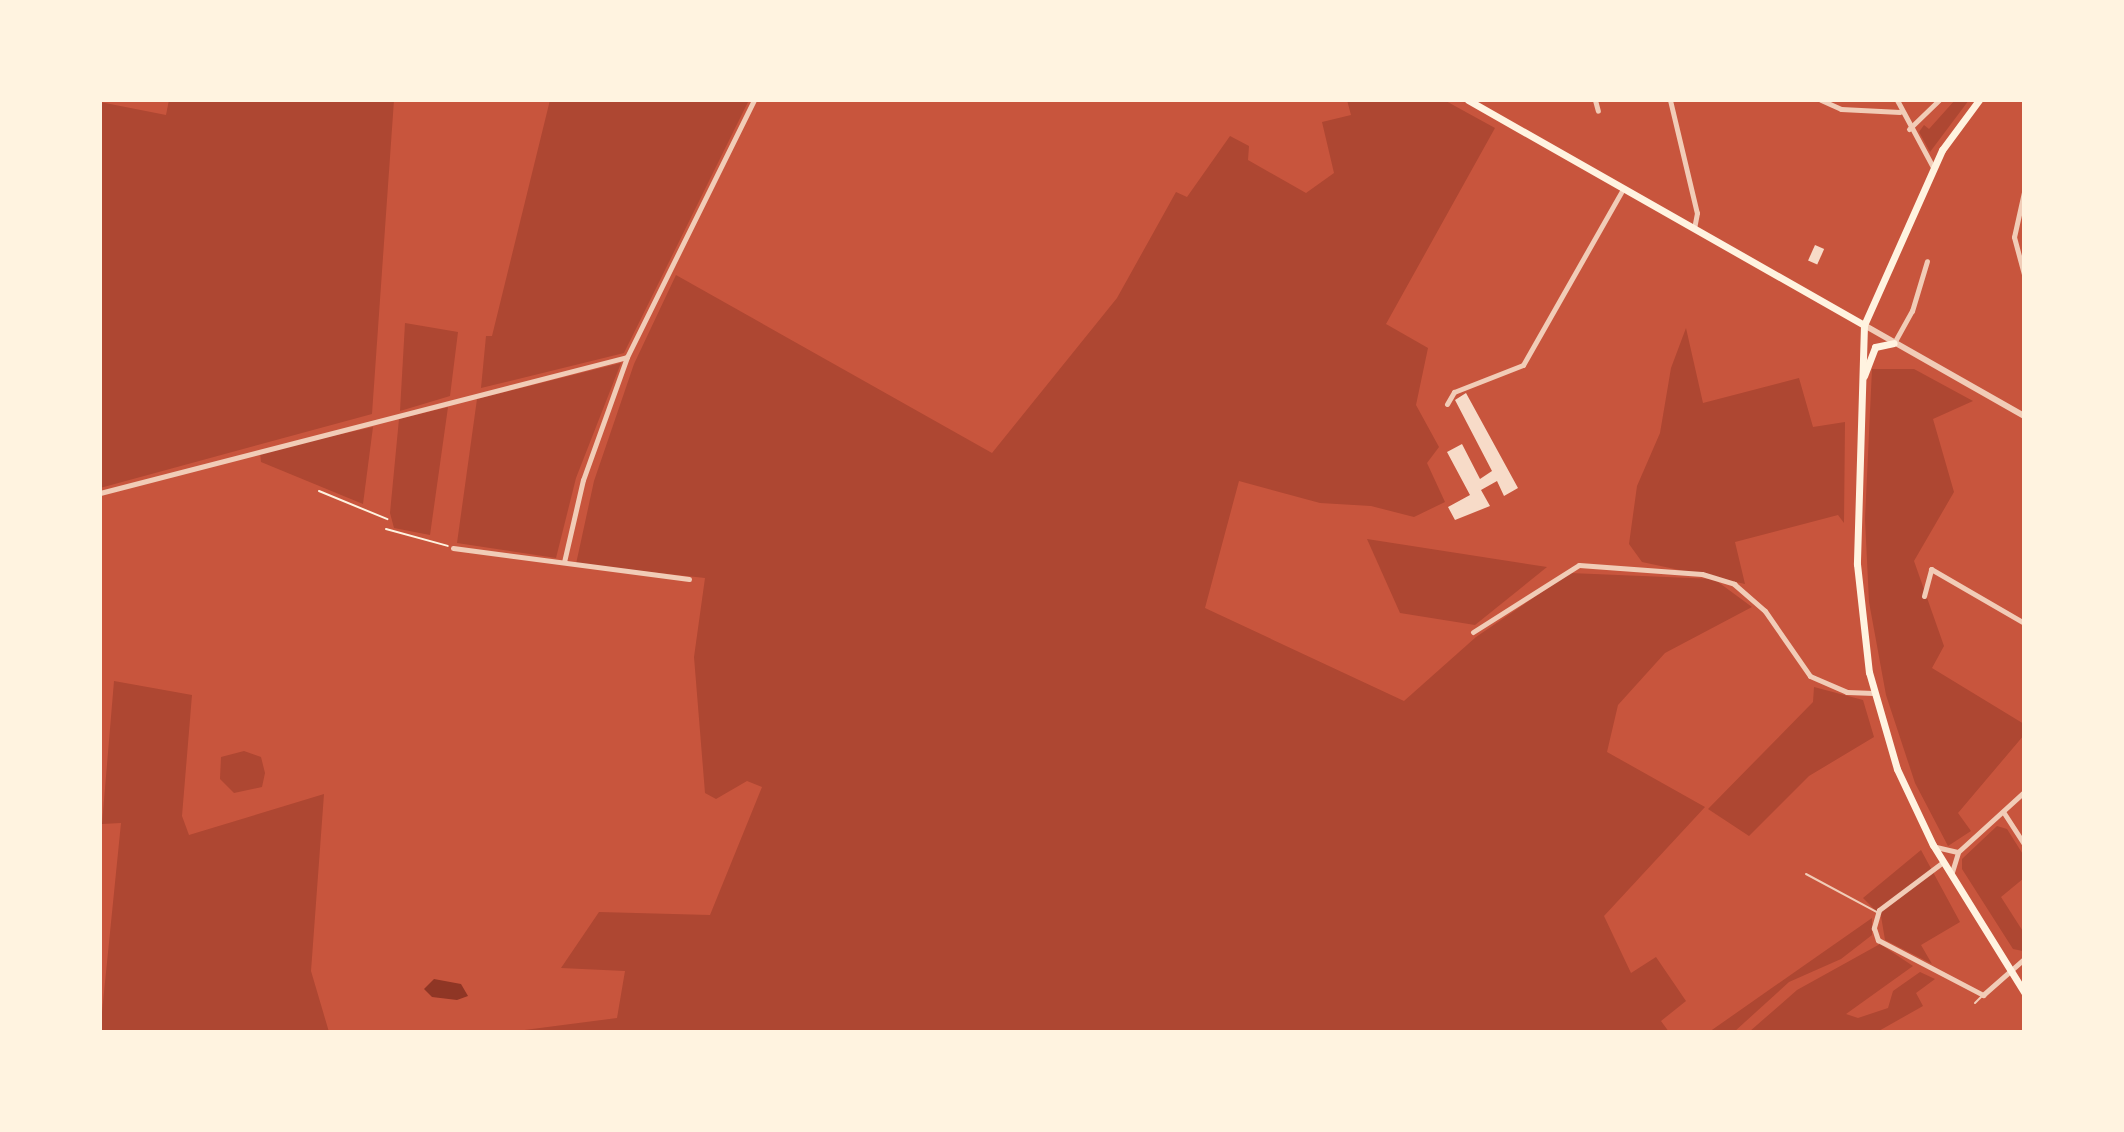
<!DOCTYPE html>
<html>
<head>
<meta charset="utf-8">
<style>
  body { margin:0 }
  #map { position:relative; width:2124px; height:1132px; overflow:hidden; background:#c8553d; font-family:Cabin,sans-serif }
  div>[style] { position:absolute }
  .green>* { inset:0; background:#ae4732 }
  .water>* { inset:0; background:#8f3625 }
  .building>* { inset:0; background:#f7dbc8; transform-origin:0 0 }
  .path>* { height:2px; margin:-1px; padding:0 1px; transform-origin:1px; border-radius:1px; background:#fff3e0 }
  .service>* { height:2px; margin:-1px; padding:0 1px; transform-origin:1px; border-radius:1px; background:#f1ccb7 }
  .minor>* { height:5px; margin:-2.5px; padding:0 2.5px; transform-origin:2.5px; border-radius:2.5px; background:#f1ccb7 }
  .tertiary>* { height:6px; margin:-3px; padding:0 3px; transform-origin:3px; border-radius:3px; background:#f1ccb7 }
  .secondary>* { height:7px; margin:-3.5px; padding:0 3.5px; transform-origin:3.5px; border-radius:3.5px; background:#fff3e0 }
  span { translate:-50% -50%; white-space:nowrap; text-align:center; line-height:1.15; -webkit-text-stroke:8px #fff3e0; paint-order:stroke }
  .frame { position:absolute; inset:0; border:102px solid #fff3e0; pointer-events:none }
</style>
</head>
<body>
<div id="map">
  <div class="green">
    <div style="clip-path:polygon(169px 100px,394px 100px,372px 414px,100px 488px,100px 102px,166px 115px)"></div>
    <div style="clip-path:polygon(550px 100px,749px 100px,624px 353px,481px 388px,486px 336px,492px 336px)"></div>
    <div style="clip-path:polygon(1347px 100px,1444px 100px,1495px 128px,1386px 324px,1428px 348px,1416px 405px,1439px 447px,1427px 463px,1445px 502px,1414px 517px,1371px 506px,1320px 503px,1239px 481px,1205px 608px,1404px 701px,1476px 637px,1570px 573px,1714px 579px,1752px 607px,1665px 653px,1618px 705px,1607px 752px,1705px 807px,1604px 916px,1631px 973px,1656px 957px,1686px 1001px,1661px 1021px,1669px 1032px,509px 1032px,617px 1018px,625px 971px,561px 968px,599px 912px,710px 915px,762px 787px,747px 781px,716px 799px,705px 793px,694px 657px,705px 578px,576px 564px,594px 481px,634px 364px,676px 275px,992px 453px,1117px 298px,1176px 192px,1187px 197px,1230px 136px,1249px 146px,1248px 160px,1306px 193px,1334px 173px,1322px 122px,1351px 115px)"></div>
    <div style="clip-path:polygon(1955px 100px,1969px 100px,1930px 152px,1919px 132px,1924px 125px,1929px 129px)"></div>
    <div style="clip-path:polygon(405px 323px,458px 332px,450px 396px,400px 411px)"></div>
    <div style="clip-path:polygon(1686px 328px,1703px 403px,1799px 378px,1813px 427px,1845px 422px,1844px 523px,1838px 515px,1735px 542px,1745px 584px,1642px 562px,1629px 544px,1637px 486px,1660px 433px,1671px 368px)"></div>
    <div style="clip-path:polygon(621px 363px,576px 478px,556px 558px,457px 543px,477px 399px)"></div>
    <div style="clip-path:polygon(1872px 369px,1914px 369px,1973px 401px,1933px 419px,1954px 492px,1914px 561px,1944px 646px,1932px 668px,2024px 724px,2024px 735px,1958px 813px,1971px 831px,1948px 846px,1915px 783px,1886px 695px,1869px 602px,1865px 519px)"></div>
    <div style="clip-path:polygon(448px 407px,430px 535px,394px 528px,390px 513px,399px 419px)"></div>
    <div style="clip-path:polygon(373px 427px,363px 504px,261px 462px,260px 452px)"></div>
    <div style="clip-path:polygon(1367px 539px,1547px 567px,1475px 625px,1400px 613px)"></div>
    <div style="clip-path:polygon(114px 681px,192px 695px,182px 816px,189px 835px,324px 794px,311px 971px,329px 1032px,100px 1032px,121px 823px,102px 824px)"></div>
    <div style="clip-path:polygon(1814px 687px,1863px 700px,1874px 737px,1809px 776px,1749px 836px,1708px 809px,1813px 702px)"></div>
    <div style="clip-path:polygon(244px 751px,261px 757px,265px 773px,262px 787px,234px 793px,220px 779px,221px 757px)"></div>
    <div style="clip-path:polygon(1997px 826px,2007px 829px,2024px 856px,2024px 878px,2001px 897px,2024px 933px,2023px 951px,2013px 949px,1962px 869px,1962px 859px)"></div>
    <div style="clip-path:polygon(1921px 850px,1960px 922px,1921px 945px,1932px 964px,1885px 940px,1881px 916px,1863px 898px)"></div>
    <div style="clip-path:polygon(1872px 918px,1872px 935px,1841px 959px,1789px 982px,1734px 1032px,1709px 1032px)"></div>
    <div style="clip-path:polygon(1880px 944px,1913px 966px,1846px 1014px,1858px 1018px,1888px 1008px,1893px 991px,1920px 972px,1935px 979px,1916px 993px,1923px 1006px,1877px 1032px,1749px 1032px,1797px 990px)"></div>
  </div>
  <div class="water">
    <div style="clip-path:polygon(434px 979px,461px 984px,468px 996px,457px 1000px,432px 997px,424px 989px)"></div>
  </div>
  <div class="building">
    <div style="left:1815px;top:245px;width:10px;height:17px;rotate:24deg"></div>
    <div style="clip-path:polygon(1466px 393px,1518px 488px,1504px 496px,1497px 481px,1481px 490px,1490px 506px,1455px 520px,1448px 507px,1470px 495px,1447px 452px,1462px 444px,1480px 479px,1492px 471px,1455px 400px)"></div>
  </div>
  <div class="path">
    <div style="left:319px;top:491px;width:74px;rotate:22.4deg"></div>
    <div style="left:386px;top:529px;width:64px;rotate:15.3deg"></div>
  </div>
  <div class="service">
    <div style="left:1806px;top:874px;width:81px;rotate:28.2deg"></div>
    <div style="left:1975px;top:1003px;width:11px;rotate:-45deg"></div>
  </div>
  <div class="minor">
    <div style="left:1595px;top:100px;width:11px;rotate:75deg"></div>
    <div style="left:1670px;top:100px;width:116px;rotate:76.6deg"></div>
    <div style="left:1697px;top:213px;width:15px;rotate:101deg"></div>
    <div style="left:1821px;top:100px;width:22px;rotate:24deg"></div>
    <div style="left:1841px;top:109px;width:59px;rotate:2.9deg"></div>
    <div style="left:1897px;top:100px;width:76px;rotate:61.8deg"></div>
    <div style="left:1909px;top:129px;width:42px;rotate:-44deg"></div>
    <div style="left:2024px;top:192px;width:46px;rotate:102.5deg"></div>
    <div style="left:2014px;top:237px;width:39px;rotate:75deg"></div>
    <div style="left:1894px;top:343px;width:37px;rotate:-61deg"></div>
    <div style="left:1912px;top:311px;width:52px;rotate:-73.3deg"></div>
    <div style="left:1447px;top:404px;width:14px;rotate:-60deg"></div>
    <div style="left:1454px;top:392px;width:74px;rotate:-21.4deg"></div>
    <div style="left:1523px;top:365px;width:202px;rotate:-60.4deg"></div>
    <div style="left:100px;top:493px;width:544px;rotate:-14.47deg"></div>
    <div style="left:453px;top:548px;width:238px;rotate:7.5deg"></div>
    <div style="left:564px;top:562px;width:84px;rotate:-77deg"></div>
    <div style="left:583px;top:480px;width:131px;rotate:-70.3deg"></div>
    <div style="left:627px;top:357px;width:287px;rotate:-63.7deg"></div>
    <div style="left:1924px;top:596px;width:28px;rotate:-75deg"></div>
    <div style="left:1931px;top:569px;width:108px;rotate:30.1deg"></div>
    <div style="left:1473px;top:632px;width:125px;rotate:-32.3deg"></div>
    <div style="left:1579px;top:565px;width:123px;rotate:4.2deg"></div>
    <div style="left:1702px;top:574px;width:34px;rotate:17deg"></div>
    <div style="left:1734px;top:584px;width:41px;rotate:41.1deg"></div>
    <div style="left:1765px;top:611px;width:79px;rotate:55.3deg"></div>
    <div style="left:1810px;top:676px;width:40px;rotate:23.4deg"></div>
    <div style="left:1847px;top:692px;width:27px;rotate:2deg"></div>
    <div style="left:2004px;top:813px;width:37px;rotate:57deg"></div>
    <div style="left:1936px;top:847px;width:22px;rotate:13deg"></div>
    <div style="left:1943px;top:862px;width:80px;rotate:143.1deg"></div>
    <div style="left:1879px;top:910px;width:19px;rotate:106deg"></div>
    <div style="left:1874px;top:928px;width:13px;rotate:72deg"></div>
    <div style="left:1878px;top:940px;width:119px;rotate:27.6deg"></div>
    <div style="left:1983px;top:995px;width:55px;rotate:-41.3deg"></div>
    <div style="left:1952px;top:872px;width:21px;rotate:-73deg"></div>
    <div style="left:1958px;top:852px;width:89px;rotate:-42.3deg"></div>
  </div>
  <div class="tertiary">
    <div style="left:1864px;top:325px;width:184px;rotate:29.6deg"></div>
  </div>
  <div class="secondary">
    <div style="left:1468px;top:100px;width:455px;rotate:29.6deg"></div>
    <div style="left:1979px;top:100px;width:62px;rotate:126.5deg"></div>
    <div style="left:1942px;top:150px;width:192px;rotate:114deg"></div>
    <div style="left:1864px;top:325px;width:239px;rotate:91.7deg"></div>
    <div style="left:1857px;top:564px;width:109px;rotate:83.7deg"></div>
    <div style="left:1869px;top:672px;width:101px;rotate:73.9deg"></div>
    <div style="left:1897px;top:769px;width:84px;rotate:64.7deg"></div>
    <div style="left:1933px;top:845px;width:173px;rotate:58.2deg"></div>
    <div style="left:1864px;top:376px;width:31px;rotate:-69deg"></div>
    <div style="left:1875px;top:347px;width:19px;rotate:-12deg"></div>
  </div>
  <div class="frame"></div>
</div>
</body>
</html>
